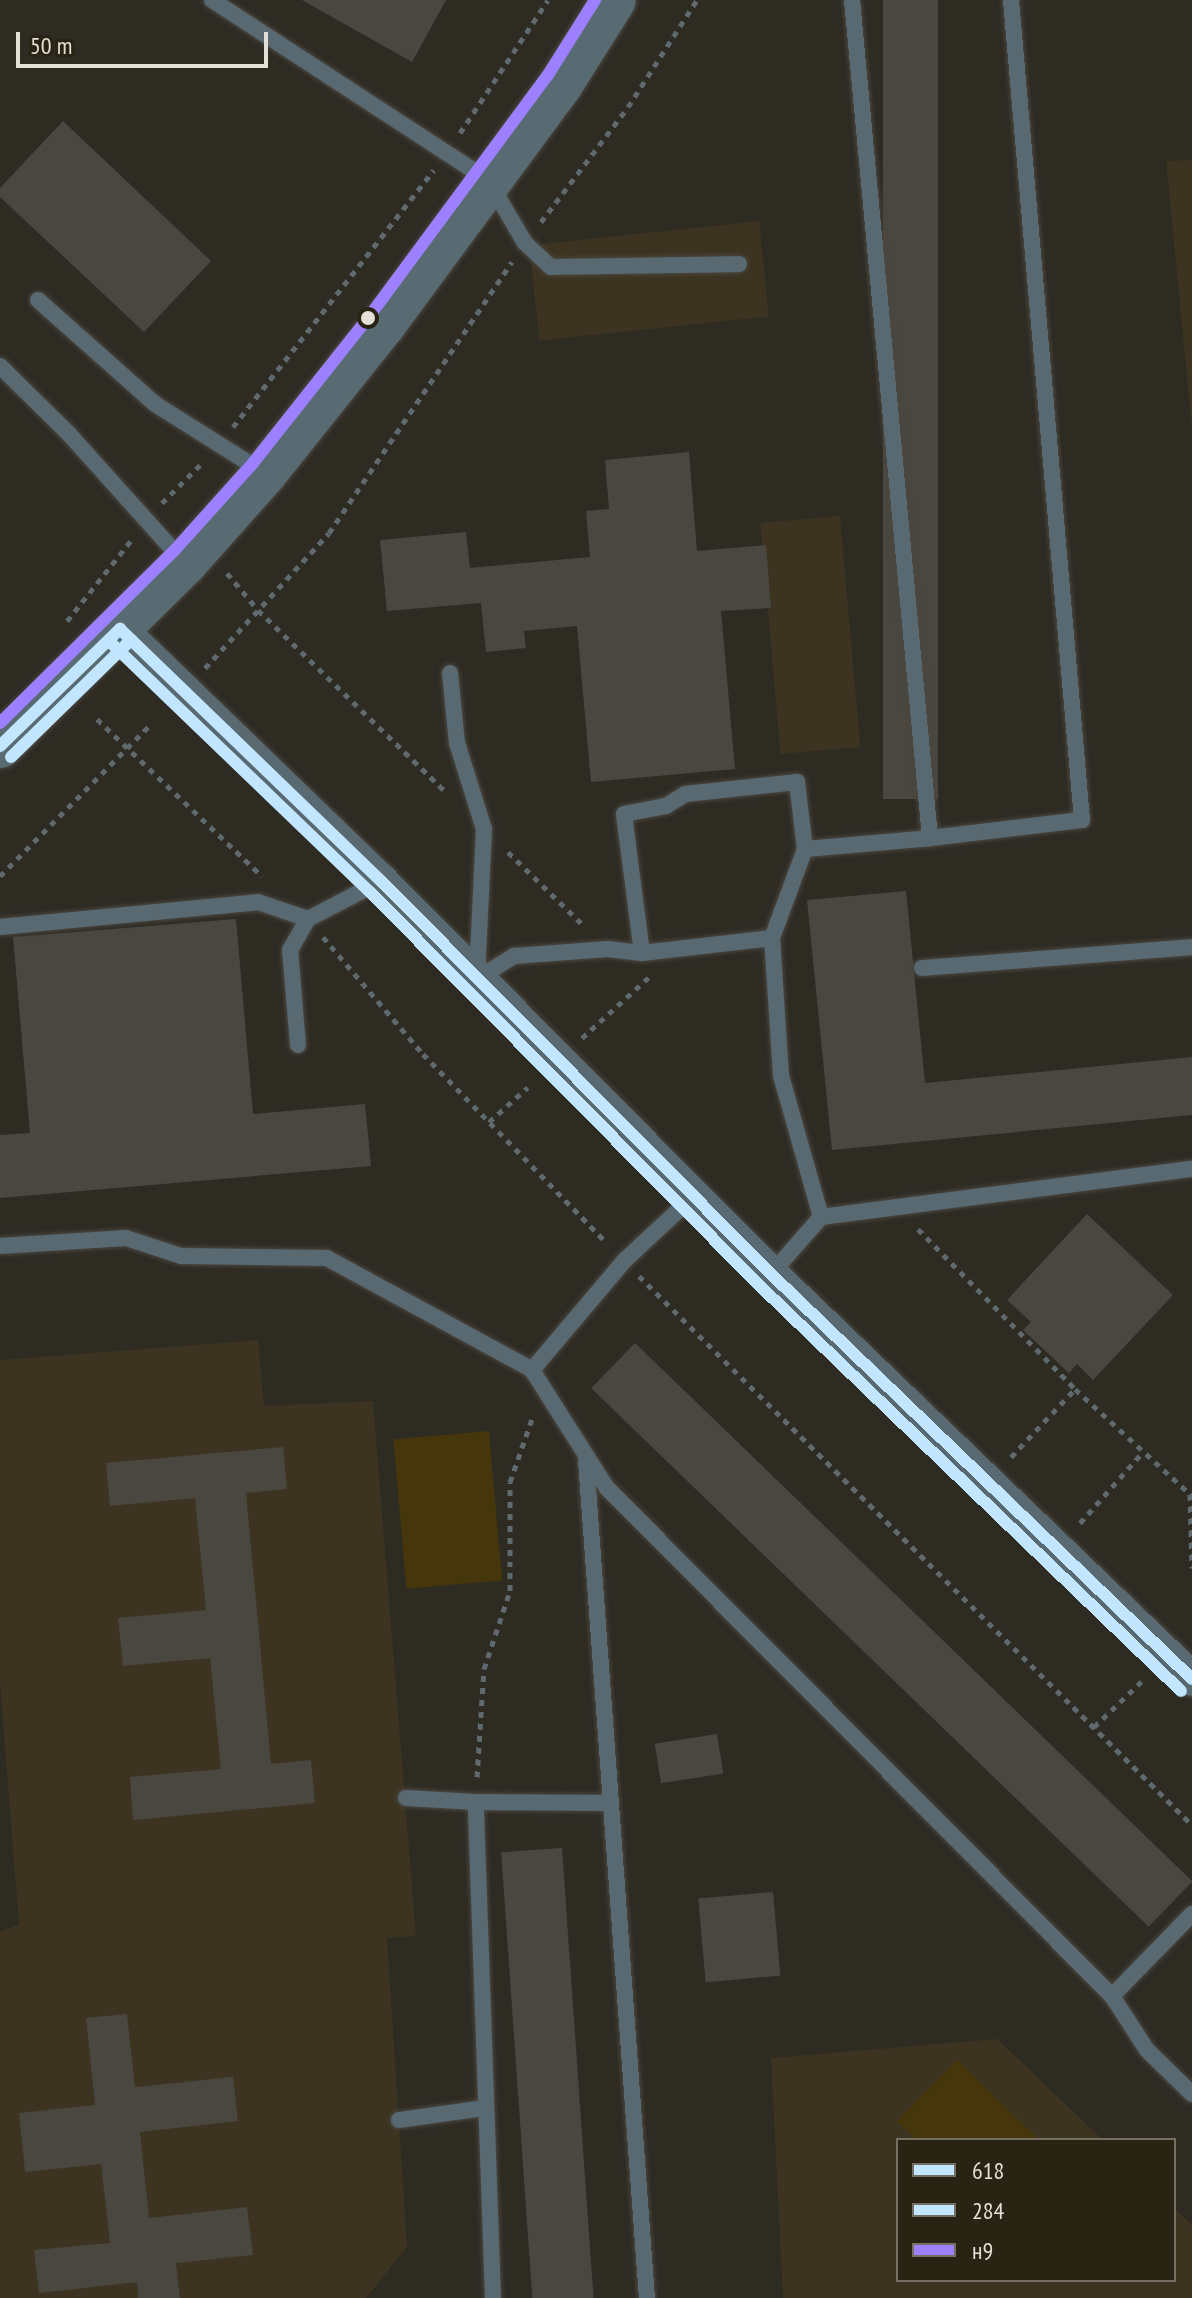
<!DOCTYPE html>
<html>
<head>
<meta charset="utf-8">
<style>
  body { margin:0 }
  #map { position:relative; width:1192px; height:2298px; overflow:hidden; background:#2e2b23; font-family:"PT Sans Narrow",sans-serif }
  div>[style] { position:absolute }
  .built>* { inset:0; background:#3c3420; transform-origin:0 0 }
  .green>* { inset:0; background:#45360c; transform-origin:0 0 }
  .building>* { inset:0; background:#4a4740; transform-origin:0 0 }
  .path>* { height:5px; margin-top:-2.5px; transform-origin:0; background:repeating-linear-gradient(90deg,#606a6e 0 6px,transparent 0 12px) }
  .roads { filter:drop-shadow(0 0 2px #4a4741) drop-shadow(0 0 2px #4a4741) }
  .lane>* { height:16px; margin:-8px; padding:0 8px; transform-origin:8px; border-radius:8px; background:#586972 }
  .street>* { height:34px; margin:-17px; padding:0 17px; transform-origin:17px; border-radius:17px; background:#586972 }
  .secondary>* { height:44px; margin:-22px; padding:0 22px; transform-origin:22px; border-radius:22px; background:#586b73 }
  .bus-1>* { height:12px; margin:-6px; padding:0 6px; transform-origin:6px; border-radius:6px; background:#c2e6ff }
  .bus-2>* { height:12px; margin:-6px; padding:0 6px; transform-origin:6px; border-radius:6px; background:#c2e6ff }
  .bus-3>* { height:12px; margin:-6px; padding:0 6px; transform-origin:6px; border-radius:6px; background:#9d80ff }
  .dots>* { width:22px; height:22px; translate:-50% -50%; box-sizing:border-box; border:4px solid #292314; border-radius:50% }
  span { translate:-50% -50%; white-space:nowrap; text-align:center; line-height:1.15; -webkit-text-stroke:8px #292314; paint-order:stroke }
  .legend { position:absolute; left:896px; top:2138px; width:280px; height:144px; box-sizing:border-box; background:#292314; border:2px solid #746f62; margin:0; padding:10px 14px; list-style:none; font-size:24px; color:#e4e0d7 }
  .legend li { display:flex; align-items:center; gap:16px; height:40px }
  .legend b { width:40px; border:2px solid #746f62 }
  .scale { position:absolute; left:16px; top:32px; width:252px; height:36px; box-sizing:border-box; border:4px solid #e4e0d7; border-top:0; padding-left:10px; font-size:24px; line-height:28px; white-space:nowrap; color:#e4e0d7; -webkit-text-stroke:6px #292314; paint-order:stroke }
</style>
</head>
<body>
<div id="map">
  <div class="built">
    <div style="clip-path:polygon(1192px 160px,1192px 428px,1166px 161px)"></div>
    <div style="left:759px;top:221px;width:96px;height:231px;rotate:84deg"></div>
    <div style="left:840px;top:516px;width:232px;height:80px;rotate:85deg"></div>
    <div style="clip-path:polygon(258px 1340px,264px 1406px,373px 1401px,416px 1936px,387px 1938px,407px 2247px,366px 2298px,0 2298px,0 1931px,19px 1925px,0 1683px,0 1360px)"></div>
    <div style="clip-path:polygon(997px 2039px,1103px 2140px,898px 2140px,898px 2280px,1174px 2280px,1174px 2208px,1192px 2225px,1192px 2298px,783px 2298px,771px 2058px)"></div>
  </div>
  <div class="green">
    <div style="left:489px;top:1431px;width:150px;height:96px;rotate:85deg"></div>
    <div style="clip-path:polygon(957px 2060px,1039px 2140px,917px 2140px,897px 2121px)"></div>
  </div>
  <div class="building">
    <div style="clip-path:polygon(302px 0,446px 0,412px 62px)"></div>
    <div style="left:883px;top:0;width:55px;height:799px"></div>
    <div style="clip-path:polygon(63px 121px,211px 261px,144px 332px,0 197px,0 188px)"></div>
    <div style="clip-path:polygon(689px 452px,697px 551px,766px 545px,771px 608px,721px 611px,735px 769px,591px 782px,577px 626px,524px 631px,526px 648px,486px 652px,481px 603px,387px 611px,380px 540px,466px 532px,470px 568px,590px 557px,586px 511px,609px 509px,605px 460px)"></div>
    <div style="clip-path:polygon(906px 891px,925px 1083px,1192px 1057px,1192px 1115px,832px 1150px,807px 900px)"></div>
    <div style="clip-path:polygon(236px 919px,253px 1114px,365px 1104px,371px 1166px,0 1198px,0 1135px,30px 1133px,13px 937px)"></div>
    <div style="clip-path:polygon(1087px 1214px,1173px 1295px,1093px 1380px,1077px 1364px,1069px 1373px,1023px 1330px,1031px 1322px,1007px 1300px)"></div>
    <div style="left:635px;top:1343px;width:775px;height:63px;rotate:44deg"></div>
    <div style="clip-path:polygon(283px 1447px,287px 1489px,246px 1493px,271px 1764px,311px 1760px,315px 1803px,133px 1820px,130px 1777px,221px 1769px,210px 1658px,123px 1666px,118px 1618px,206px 1610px,195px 1498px,110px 1506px,106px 1463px)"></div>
    <div style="left:717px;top:1734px;width:40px;height:63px;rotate:81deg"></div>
    <div style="left:562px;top:1848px;width:451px;height:61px;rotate:86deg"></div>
    <div style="left:773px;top:1892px;width:84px;height:75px;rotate:85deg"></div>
    <div style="clip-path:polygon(127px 2014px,135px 2087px,233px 2077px,238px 2121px,140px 2132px,149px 2218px,247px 2207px,253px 2255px,176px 2263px,180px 2298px,138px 2298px,137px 2282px,39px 2293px,34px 2250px,110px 2243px,101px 2164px,25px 2172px,19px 2113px,95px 2105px,86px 2018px)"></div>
  </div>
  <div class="path">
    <div style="left:460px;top:133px;width:159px;rotate:-56.5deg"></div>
    <div style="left:541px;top:222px;width:144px;rotate:-52.9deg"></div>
    <div style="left:628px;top:107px;width:127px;rotate:-57.2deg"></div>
    <div style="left:233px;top:427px;width:326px;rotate:-52deg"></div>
    <div style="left:162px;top:503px;width:58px;rotate:-45deg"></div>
    <div style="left:227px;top:573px;width:48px;rotate:50deg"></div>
    <div style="left:258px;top:610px;width:262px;rotate:44.1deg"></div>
    <div style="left:67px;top:621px;width:106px;rotate:-51.5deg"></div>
    <div style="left:205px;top:668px;width:183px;rotate:-47.4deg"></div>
    <div style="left:329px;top:533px;width:327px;rotate:-56deg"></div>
    <div style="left:97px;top:719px;width:228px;rotate:43.6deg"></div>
    <div style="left:508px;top:852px;width:106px;rotate:44.2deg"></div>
    <div style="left:0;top:876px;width:214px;rotate:-45.2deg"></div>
    <div style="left:323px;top:937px;width:154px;rotate:49.5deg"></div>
    <div style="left:423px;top:1054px;width:264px;rotate:45.8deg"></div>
    <div style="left:582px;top:1038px;width:91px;rotate:-42.3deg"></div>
    <div style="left:489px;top:1122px;width:52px;rotate:-41.9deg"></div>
    <div style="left:918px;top:1229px;width:224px;rotate:45.5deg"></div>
    <div style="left:1075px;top:1389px;width:159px;rotate:42.4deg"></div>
    <div style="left:639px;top:1276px;width:779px;rotate:44.79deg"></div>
    <div style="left:1011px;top:1457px;width:93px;rotate:-46.7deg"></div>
    <div style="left:1190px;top:1494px;width:74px;rotate:88.5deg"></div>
    <div style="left:1080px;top:1523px;width:95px;rotate:-48.4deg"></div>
    <div style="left:1094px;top:1727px;width:69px;rotate:-43.8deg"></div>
    <div style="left:477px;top:1777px;width:108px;rotate:-86.3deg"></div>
    <div style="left:484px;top:1669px;width:82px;rotate:-71.6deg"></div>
    <div style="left:510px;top:1591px;width:109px;rotate:-90deg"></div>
    <div style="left:510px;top:1482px;width:70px;rotate:-70.8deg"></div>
  </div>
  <div class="roads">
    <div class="lane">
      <div style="left:212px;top:0;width:330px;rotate:33.1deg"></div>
      <div style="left:488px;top:180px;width:73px;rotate:59.6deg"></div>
      <div style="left:525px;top:243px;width:35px;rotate:43deg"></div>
      <div style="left:551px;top:267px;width:188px;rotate:-0.9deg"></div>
      <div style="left:852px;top:0;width:842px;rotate:84.68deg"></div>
      <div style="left:930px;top:838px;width:153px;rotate:-6.8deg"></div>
      <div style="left:1082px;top:820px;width:823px;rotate:-94.95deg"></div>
      <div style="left:38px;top:300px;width:157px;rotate:41.6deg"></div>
      <div style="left:155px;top:404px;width:128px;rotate:32.2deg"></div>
      <div style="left:0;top:366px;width:97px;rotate:44.6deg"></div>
      <div style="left:69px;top:434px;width:172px;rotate:48.1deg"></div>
      <div style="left:450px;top:673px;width:70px;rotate:84.3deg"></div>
      <div style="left:457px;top:743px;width:90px;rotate:72.6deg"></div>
      <div style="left:484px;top:829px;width:150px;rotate:92.7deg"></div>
      <div style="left:477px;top:979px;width:44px;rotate:-31.9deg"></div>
      <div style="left:514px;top:956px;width:94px;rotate:-4.3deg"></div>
      <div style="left:608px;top:949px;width:34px;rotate:7deg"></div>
      <div style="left:642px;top:953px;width:131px;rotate:-6.6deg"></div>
      <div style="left:0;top:927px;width:259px;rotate:-5.5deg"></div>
      <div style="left:258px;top:902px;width:53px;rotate:18.8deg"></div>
      <div style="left:308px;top:919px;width:82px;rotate:-27.5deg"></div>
      <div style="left:642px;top:953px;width:140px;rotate:-97.4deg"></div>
      <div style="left:624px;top:814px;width:43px;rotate:-10.8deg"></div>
      <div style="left:666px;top:806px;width:22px;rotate:-32deg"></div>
      <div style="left:685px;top:794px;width:113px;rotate:-6.1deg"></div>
      <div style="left:797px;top:782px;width:67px;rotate:83.2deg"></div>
      <div style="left:922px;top:968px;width:271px;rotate:-4.4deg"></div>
      <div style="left:298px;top:1045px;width:95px;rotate:-94.8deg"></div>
      <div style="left:290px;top:950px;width:36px;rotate:-60deg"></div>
      <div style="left:821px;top:1217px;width:374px;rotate:-7.4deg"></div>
      <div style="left:0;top:1246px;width:126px;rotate:-3.6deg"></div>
      <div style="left:126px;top:1238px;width:58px;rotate:18.1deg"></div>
      <div style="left:181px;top:1256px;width:146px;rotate:0.8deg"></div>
      <div style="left:327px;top:1258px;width:234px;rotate:28.6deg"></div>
      <div style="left:532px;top:1370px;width:140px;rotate:57.6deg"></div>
      <div style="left:607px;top:1488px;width:716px;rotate:45.17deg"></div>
      <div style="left:1112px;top:1996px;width:64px;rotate:57.1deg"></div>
      <div style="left:1147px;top:2050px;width:63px;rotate:44.4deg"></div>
      <div style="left:771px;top:1274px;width:76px;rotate:-48.7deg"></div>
      <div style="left:821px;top:1217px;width:147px;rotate:-105.8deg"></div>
      <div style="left:781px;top:1076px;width:138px;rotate:-93.7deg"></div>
      <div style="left:772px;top:938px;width:95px;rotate:-69.7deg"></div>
      <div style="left:805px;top:849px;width:125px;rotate:-5deg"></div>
      <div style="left:532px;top:1370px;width:143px;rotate:-49.8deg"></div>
      <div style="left:624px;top:1261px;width:96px;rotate:-42.9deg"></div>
      <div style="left:586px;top:1460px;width:840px;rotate:85.84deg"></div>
      <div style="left:406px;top:1798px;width:70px;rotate:3.3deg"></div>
      <div style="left:1112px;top:1996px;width:115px;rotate:-45.7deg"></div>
      <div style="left:399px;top:2120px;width:86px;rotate:-8deg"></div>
      <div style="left:493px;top:2298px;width:496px;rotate:-92deg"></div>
      <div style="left:476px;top:1802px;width:133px;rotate:0.4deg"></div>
    </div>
    <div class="street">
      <div style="left:120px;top:629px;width:363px;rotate:44deg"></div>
      <div style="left:381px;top:881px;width:554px;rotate:45.22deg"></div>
      <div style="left:771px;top:1274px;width:584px;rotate:43.89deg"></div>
    </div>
    <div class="secondary">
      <div style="left:0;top:746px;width:260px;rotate:-44.7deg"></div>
      <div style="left:185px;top:563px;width:120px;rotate:-48.4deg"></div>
      <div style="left:265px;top:473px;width:191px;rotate:-51.4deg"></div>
      <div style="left:384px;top:324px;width:298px;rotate:-53.6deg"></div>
      <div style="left:561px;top:84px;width:99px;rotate:-57.8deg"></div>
    </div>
  </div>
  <div class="bus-1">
    <div style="left:120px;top:629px;width:363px;rotate:44deg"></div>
    <div style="left:381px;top:881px;width:554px;rotate:45.22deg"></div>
    <div style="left:771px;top:1274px;width:584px;rotate:43.89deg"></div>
    <div style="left:0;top:746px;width:168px;rotate:-44.3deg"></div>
  </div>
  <div class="bus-2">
    <div style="left:109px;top:641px;width:362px;rotate:43.9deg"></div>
    <div style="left:370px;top:892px;width:554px;rotate:45.29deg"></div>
    <div style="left:760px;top:1286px;width:584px;rotate:43.89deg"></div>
    <div style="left:11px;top:757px;width:168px;rotate:-44.3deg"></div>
  </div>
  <div class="bus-3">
    <div style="left:0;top:723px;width:243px;rotate:-44.7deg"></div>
    <div style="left:173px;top:552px;width:120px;rotate:-48deg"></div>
    <div style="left:253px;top:463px;width:190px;rotate:-51.6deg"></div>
    <div style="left:371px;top:314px;width:297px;rotate:-53.5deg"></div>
    <div style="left:548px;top:75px;width:89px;rotate:-57.9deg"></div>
  </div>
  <div class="dots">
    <div style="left:368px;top:318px;background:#e4e0d7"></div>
  </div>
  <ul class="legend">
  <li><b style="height:10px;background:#c2e6ff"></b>618</li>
  <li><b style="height:10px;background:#c2e6ff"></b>284</li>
  <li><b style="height:10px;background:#9d80ff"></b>н9</li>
  </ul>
  <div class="scale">50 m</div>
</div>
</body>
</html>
